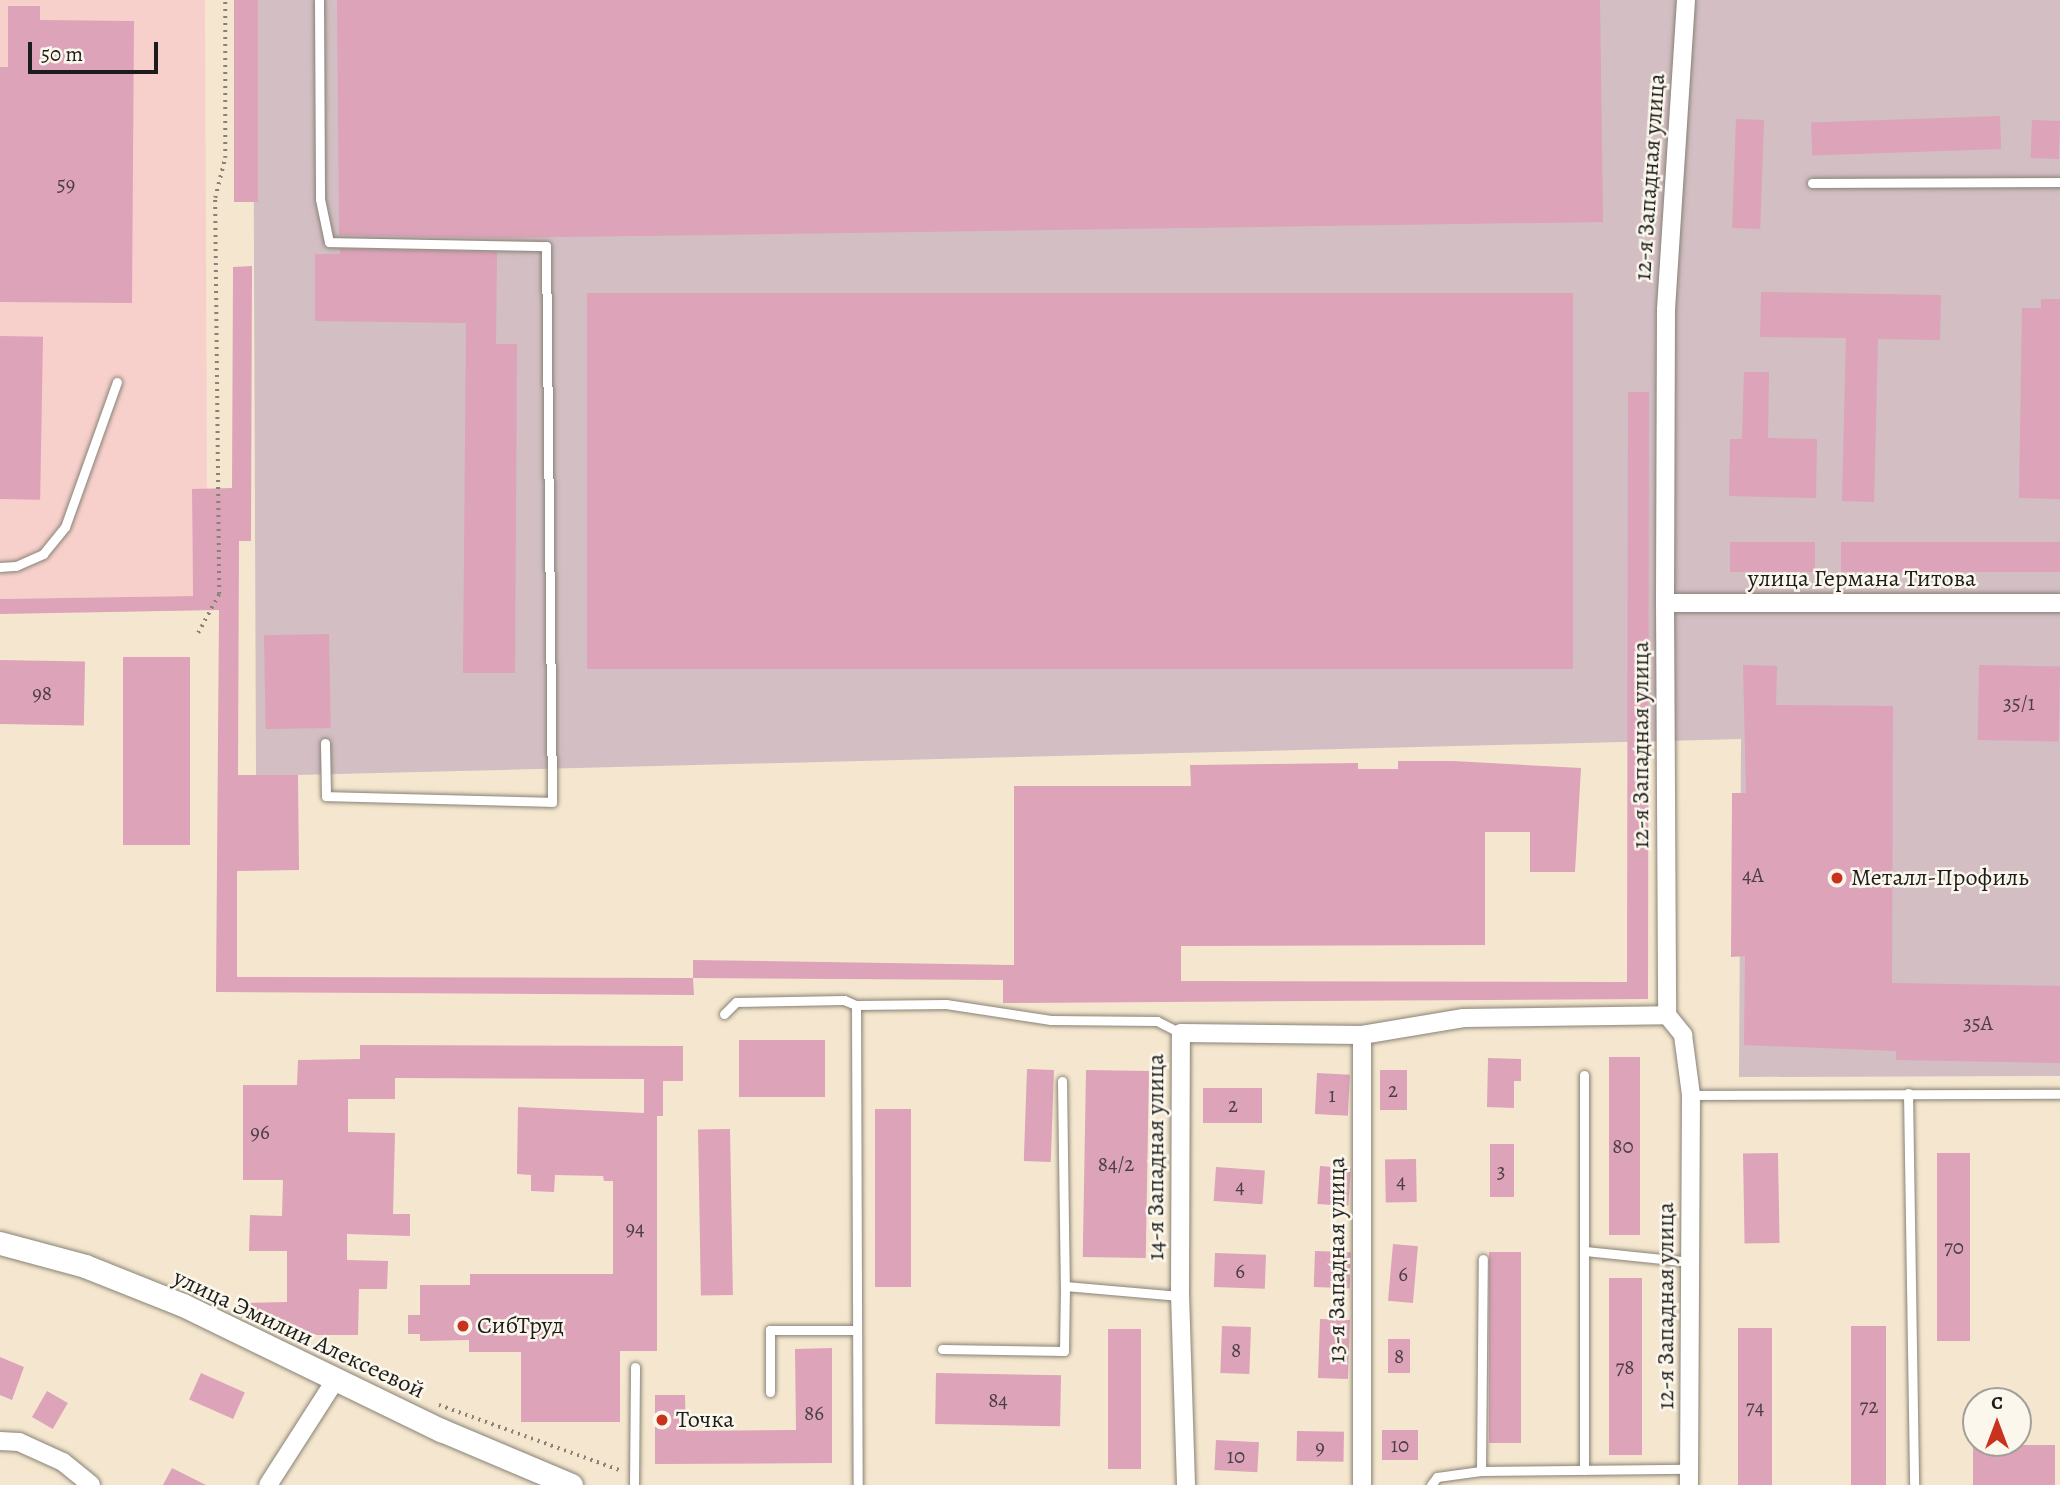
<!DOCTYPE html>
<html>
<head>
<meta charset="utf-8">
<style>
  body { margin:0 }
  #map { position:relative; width:2060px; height:1485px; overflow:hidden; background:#f5e7cf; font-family:Alegreya,serif }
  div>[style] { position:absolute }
  .built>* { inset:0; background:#f7d0cc }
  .industrial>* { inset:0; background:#d2bec3 }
  .building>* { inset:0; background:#dca3b9; transform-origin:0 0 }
  .path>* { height:3.5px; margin-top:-1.75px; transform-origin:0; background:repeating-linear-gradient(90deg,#888276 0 2px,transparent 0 7px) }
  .roads { filter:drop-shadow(0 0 2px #888276) drop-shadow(0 0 2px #888276) }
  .service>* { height:9px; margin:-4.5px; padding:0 4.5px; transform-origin:4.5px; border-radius:4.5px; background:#fff }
  .minor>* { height:18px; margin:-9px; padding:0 9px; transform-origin:9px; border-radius:9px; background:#fff }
  .tertiary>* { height:23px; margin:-11.5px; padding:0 11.5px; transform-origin:11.5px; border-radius:11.5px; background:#fff }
  .dots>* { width:19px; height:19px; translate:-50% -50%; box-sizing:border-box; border:4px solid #fbf7ec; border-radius:50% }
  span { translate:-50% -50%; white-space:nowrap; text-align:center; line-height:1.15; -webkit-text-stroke:5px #fbf7ec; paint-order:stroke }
  .number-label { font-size:21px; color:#4c3e43 }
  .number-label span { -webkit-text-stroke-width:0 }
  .street-label { font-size:24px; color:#1c1c1c }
  .poi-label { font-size:24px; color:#1c1c1c }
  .left { translate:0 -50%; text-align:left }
  .north { position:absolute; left:1962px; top:1387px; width:70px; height:70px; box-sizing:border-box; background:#fbf7ec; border:2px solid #a29f99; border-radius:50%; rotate:0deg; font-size:19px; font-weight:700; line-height:28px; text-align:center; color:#1c1c1c }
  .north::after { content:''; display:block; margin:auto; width:24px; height:32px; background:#c8321e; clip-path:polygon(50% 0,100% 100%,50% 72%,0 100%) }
  .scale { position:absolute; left:28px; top:42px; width:130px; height:32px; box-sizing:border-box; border:4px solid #1c1c1c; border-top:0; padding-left:9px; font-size:21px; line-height:24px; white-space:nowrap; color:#1c1c1c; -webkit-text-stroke:5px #fbf7ec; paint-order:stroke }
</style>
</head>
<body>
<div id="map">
  <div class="built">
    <div style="clip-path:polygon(0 0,205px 0,207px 489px,192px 489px,193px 596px,0 599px)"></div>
  </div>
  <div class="industrial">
    <div style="clip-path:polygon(253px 0,2060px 0,2060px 1076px,1739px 1077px,1741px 739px,256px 776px)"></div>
  </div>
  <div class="building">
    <div style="left:234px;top:0;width:24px;height:202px"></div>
    <div style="clip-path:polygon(337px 0,1600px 0,1603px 222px,497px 238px,339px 235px)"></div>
    <div style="clip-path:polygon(8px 6px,40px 6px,40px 20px,134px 21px,132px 303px,0 302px,0 67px,8px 67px)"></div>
    <div style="left:2000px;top:116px;width:33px;height:189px;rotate:88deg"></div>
    <div style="left:1736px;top:119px;width:28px;height:109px;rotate:2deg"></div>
    <div style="left:2032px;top:120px;width:28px;height:38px;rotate:2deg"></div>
    <div style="clip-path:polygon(340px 249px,497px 252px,496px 344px,517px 344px,515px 673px,463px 673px,466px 323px,315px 321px,315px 254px,340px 254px)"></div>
    <div style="clip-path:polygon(252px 266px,251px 541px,239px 541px,238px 775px,298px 775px,299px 870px,237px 871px,237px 977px,693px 978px,694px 995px,216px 992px,219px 610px,0 614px,0 599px,193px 596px,192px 489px,232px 488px,233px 267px)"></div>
    <div style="clip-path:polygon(1761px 292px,1941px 295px,1940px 340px,1878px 339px,1874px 502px,1842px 501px,1846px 338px,1760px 337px)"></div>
    <div style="left:1573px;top:293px;width:376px;height:986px;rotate:90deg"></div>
    <div style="clip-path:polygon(2041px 299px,2060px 299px,2060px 499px,2019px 498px,2022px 308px,2041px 308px)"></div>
    <div style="left:0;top:336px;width:43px;height:163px;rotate:1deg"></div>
    <div style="clip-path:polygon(1744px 372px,1769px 372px,1768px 438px,1817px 439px,1816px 498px,1729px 496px,1730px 439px,1742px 439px)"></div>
    <div style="clip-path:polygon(1628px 392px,1649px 392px,1648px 999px,1003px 1003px,1003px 980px,693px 978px,693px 960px,1014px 965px,1014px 786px,1191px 786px,1190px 765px,1358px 763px,1358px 769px,1398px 769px,1398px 761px,1453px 761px,1581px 768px,1575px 872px,1530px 872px,1530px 832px,1485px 832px,1485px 945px,1181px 946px,1181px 981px,1627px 982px)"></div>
    <div style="left:1730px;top:542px;width:85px;height:30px"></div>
    <div style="left:1841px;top:542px;width:219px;height:30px"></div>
    <div style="left:329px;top:634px;width:94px;height:65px;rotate:89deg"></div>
    <div style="left:190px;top:657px;width:188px;height:67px;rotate:90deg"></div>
    <div style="left:0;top:660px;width:85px;height:64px;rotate:1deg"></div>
    <div style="clip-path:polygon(1743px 665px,1777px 666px,1776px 705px,1893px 706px,1892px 983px,2060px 986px,2060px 1063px,1896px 1060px,1896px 1051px,1744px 1045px,1745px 956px,1731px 957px,1732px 793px,1746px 793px)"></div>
    <div style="left:1979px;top:665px;width:81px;height:75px;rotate:1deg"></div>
    <div style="left:739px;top:1040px;width:86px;height:57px"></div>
    <div style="clip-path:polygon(360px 1045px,683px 1046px,683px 1081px,663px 1081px,663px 1116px,657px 1116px,657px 1351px,620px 1351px,620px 1422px,521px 1422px,521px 1352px,469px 1352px,469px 1340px,420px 1341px,420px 1334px,408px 1334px,408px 1315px,420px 1315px,420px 1285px,470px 1285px,470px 1274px,613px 1274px,613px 1181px,604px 1181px,603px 1176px,555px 1175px,554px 1192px,531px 1191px,531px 1175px,517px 1174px,518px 1107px,644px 1113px,644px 1079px,395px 1078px,395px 1099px,348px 1099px,348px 1132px,395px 1133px,393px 1214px,410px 1214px,410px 1236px,347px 1234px,347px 1260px,388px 1261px,387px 1289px,359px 1289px,358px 1335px,297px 1335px,279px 1318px,248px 1316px,248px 1303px,287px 1302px,287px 1251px,249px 1251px,250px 1215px,282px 1216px,283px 1180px,243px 1180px,243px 1085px,297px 1085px,298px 1060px,360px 1059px)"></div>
    <div style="left:1609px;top:1057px;width:31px;height:178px"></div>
    <div style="clip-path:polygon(1488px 1058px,1521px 1059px,1521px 1081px,1514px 1081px,1514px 1108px,1487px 1107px)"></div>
    <div style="left:1027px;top:1069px;width:27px;height:92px;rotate:2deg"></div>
    <div style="left:1086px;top:1070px;width:63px;height:187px;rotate:1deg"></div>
    <div style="left:1380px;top:1070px;width:27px;height:40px"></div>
    <div style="left:1317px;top:1073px;width:33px;height:41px;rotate:3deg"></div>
    <div style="left:1203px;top:1088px;width:59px;height:35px"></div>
    <div style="left:875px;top:1109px;width:36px;height:178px"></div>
    <div style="left:730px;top:1129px;width:166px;height:32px;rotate:89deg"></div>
    <div style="left:1490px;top:1144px;width:24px;height:53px"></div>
    <div style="left:1778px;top:1153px;width:90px;height:35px;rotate:89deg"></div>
    <div style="left:1937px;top:1153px;width:33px;height:188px"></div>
    <div style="left:1416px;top:1159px;width:43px;height:31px;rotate:89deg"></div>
    <div style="left:1320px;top:1166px;width:31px;height:38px;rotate:4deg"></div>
    <div style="left:1216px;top:1167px;width:49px;height:34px;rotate:4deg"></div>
    <div style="left:1393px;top:1244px;width:25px;height:57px;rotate:5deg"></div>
    <div style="left:1315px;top:1251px;width:36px;height:36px;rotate:2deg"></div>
    <div style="left:1489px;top:1252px;width:32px;height:191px"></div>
    <div style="left:1215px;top:1253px;width:51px;height:34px;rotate:2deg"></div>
    <div style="left:1609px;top:1278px;width:33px;height:177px"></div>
    <div style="left:1320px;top:1319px;width:30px;height:59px;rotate:2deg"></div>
    <div style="left:1222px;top:1326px;width:29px;height:47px;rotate:2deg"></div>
    <div style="left:1851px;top:1326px;width:35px;height:159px"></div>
    <div style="left:1738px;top:1328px;width:34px;height:157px"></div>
    <div style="left:1108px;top:1329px;width:33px;height:140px"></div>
    <div style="left:1388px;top:1339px;width:22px;height:34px"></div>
    <div style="clip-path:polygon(832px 1348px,832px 1463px,655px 1464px,655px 1395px,685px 1395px,686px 1431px,796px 1430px,795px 1349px)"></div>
    <div style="clip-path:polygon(0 1357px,24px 1367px,12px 1400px,0 1395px)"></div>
    <div style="left:201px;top:1373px;width:48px;height:29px;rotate:24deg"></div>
    <div style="left:936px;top:1373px;width:125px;height:51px;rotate:1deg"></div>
    <div style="left:47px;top:1391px;width:24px;height:30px;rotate:30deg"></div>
    <div style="left:1382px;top:1430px;width:36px;height:30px"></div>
    <div style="left:1297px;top:1431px;width:47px;height:30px;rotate:1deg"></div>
    <div style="left:1216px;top:1440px;width:43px;height:30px;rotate:3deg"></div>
    <div style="left:1973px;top:1445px;width:82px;height:40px"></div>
    <div style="clip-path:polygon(172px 1468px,206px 1485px,163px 1485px)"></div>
  </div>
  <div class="path">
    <div style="left:198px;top:633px;width:44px;rotate:-61.7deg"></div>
    <div style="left:219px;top:594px;width:396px;rotate:-90.6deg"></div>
    <div style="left:215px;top:198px;width:41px;rotate:-76deg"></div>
    <div style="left:225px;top:158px;width:158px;rotate:-90deg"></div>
    <div style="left:439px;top:1405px;width:195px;rotate:19.8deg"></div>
  </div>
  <div class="roads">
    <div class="service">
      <div style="left:319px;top:0;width:199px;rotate:89.7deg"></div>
      <div style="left:320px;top:199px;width:44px;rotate:78.2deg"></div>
      <div style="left:329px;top:242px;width:217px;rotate:1.1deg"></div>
      <div style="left:546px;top:246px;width:556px;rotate:89.38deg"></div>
      <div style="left:552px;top:802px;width:226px;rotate:-178.5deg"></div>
      <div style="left:326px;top:796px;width:53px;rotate:-91.1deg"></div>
      <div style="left:1812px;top:183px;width:248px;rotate:-0.2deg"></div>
      <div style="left:0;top:567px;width:16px;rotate:-4deg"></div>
      <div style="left:16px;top:566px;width:30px;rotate:-24deg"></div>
      <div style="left:43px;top:554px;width:35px;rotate:-51deg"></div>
      <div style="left:65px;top:527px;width:154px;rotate:-70.3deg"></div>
      <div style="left:856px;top:1005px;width:90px;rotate:-0.6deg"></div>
      <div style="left:946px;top:1004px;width:106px;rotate:8.7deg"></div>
      <div style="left:1051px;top:1020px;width:106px;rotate:0.5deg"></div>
      <div style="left:1157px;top:1021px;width:27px;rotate:27deg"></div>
      <div style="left:724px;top:1014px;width:17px;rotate:-45deg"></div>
      <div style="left:736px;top:1002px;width:108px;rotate:-1.1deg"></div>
      <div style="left:844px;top:1000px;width:13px;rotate:23deg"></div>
      <div style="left:856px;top:1005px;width:480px;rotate:89.8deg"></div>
      <div style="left:1062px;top:1081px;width:205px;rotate:89.2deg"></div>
      <div style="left:1908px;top:1093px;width:392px;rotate:89.1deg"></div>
      <div style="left:1691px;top:1095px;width:369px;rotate:-0.2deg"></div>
      <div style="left:1585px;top:1251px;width:107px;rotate:5.9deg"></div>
      <div style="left:942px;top:1349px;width:122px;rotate:0.9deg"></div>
      <div style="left:1064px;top:1351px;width:65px;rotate:-89.1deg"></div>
      <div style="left:1065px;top:1286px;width:115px;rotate:5deg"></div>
      <div style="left:770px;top:1392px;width:62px;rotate:-90deg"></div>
      <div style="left:770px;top:1330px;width:84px"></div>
      <div style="left:1584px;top:1470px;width:395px;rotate:-90deg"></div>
      <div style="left:1481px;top:1471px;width:212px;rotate:-89.5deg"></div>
      <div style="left:634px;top:1485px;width:118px;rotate:-89.5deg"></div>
      <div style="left:1431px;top:1485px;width:10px;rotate:-53deg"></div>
      <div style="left:1437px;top:1477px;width:44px;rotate:-7.8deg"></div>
      <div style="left:1481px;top:1471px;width:208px;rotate:-0.6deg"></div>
    </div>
    <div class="minor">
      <div style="left:1686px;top:0;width:311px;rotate:93.7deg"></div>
      <div style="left:1666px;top:310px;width:293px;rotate:90.2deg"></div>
      <div style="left:1665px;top:603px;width:412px;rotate:89.7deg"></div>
      <div style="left:1667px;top:1015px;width:26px;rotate:51deg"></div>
      <div style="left:1683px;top:1035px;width:61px;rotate:82.4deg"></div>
      <div style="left:1691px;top:1095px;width:390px;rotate:90.3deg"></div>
      <div style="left:1665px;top:603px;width:395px"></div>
      <div style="left:0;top:1441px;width:19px;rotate:3deg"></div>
      <div style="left:19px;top:1442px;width:48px;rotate:24.4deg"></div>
      <div style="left:63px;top:1462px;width:36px;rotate:39deg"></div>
      <div style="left:268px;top:1485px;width:126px;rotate:-57.3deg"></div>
      <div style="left:1186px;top:1485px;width:189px;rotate:-91.8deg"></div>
      <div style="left:1180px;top:1296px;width:263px;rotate:-89.8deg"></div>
      <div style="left:1181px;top:1033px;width:181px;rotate:0.6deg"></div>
      <div style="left:1362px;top:1035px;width:103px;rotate:-9.5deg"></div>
      <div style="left:1464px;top:1018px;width:203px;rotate:-0.8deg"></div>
      <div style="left:1362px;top:1485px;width:450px;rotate:-90deg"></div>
    </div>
    <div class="tertiary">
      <div style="left:0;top:1243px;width:88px;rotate:15.1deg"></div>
      <div style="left:85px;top:1266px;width:105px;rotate:21.7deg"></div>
      <div style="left:183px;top:1305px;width:287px;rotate:25.9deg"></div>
      <div style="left:441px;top:1430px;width:141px;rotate:22.9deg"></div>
    </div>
  </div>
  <div class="dots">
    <div style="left:1837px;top:878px;background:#c8321e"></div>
    <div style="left:463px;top:1326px;background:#c8321e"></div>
    <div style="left:662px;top:1420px;background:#c8321e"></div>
  </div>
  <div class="number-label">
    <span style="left:66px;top:184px">59</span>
    <span style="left:42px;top:693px">98</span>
    <span style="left:2019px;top:703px">35/1</span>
    <span style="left:1753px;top:875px">4А</span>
    <span style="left:1978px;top:1023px">35А</span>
    <span style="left:1393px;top:1090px">2</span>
    <span style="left:1332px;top:1095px">1</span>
    <span style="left:1233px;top:1105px">2</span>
    <span style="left:260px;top:1132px">96</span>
    <span style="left:1623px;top:1146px">80</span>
    <span style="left:1116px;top:1164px">84/2</span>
    <span style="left:1501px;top:1171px">3</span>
    <span style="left:1401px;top:1181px">4</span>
    <span style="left:1240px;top:1186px">4</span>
    <span style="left:635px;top:1228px">94</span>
    <span style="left:1954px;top:1247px">70</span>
    <span style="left:1240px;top:1271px">6</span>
    <span style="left:1403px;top:1274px">6</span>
    <span style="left:1236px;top:1350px">8</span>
    <span style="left:1399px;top:1356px">8</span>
    <span style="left:1625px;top:1367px">78</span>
    <span style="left:998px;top:1400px">84</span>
    <span style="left:1869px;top:1406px">72</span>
    <span style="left:1755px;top:1407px">74</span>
    <span style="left:814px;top:1413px">86</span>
    <span style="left:1400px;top:1445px">10</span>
    <span style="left:1320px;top:1447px">9</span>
    <span style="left:1236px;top:1456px">10</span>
  </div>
  <div class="street-label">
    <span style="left:1650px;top:177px;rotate:-86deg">12-я Западная улица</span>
    <span style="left:1862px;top:579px">улица Германа Титова</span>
    <span style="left:1641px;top:745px;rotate:-90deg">12-я Западная улица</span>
    <span style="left:1156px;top:1157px;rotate:-90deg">14-я Западная улица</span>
    <span style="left:1337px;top:1260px;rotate:-90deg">13-я Западная улица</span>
    <span style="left:1666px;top:1306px;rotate:-90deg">12-я Западная улица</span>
    <span style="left:299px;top:1334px;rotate:25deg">улица Эмилии Алексеевой</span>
  </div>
  <div class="poi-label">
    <span class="left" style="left:1851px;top:878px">Металл-Профиль</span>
    <span class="left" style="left:477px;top:1326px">СибТруд</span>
    <span class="left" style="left:676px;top:1420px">Точка</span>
  </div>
  <div class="north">С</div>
  <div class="scale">50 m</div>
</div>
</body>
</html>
